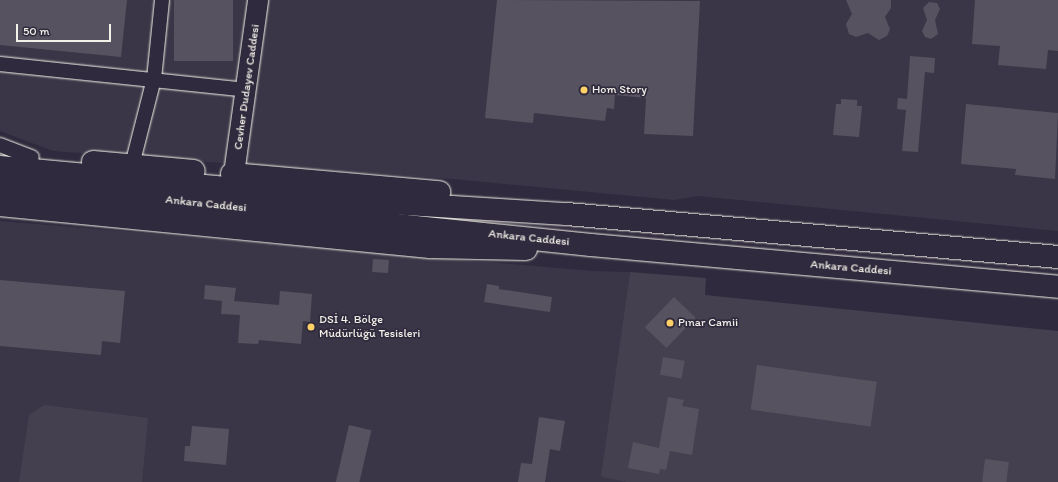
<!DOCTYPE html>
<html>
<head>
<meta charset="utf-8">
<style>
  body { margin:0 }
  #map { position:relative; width:1058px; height:482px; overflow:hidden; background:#2f2a3d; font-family:Itim,sans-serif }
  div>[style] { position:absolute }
  .built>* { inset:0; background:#3b3647 }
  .green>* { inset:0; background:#454050 }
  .building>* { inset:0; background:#56525f; transform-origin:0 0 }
  .roads { filter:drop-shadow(0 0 1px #f4f1e8) drop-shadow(0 0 1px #f4f1e8) }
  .street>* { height:14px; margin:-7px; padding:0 7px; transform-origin:7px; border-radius:7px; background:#2f2a3d }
  .secondary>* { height:20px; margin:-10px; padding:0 10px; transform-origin:10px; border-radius:10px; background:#2f2a3d }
  .primary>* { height:22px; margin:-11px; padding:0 11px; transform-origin:11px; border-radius:11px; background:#2f2a3d }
  .dots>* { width:11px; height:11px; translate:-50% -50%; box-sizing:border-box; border:2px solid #2f2a3d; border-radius:50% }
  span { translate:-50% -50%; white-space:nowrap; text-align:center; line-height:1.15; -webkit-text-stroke:3.5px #2f2a3d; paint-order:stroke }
  .street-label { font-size:12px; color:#f4f1e8 }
  .poi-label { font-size:12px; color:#f4f1e8 }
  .left { translate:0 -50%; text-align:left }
  .scale { position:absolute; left:16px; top:24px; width:95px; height:18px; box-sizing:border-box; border:2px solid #f4f1e8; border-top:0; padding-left:5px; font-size:12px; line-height:14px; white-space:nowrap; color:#f4f1e8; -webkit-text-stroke:3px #2f2a3d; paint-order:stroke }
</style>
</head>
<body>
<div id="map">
  <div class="built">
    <div style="clip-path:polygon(0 0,1058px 0,1058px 231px,698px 196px,674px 200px,453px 179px,53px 151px,0 131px)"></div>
    <div style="clip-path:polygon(0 221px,593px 271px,630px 272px,615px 382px,1058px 331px,1058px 482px,0 482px)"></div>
  </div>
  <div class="green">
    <div style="clip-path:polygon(630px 272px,706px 278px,705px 295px,1058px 331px,1058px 482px,627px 482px,601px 477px)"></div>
    <div style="clip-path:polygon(44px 405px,148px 418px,142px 482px,19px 482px,29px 415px)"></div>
  </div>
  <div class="building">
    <div style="clip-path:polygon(0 0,127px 0,121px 57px,0 45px)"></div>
    <div style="left:174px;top:0;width:59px;height:61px"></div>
    <div style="clip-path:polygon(497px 0,700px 1px,693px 136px,644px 134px,646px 98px,615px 95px,614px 109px,607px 108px,605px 121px,534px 113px,533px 123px,485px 118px)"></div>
    <div style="clip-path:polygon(846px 0,891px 0,891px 8px,885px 17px,890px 29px,887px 36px,879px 40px,868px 33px,856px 37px,849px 34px,846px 24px,852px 14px)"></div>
    <div style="clip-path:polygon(975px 0,1058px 0,1058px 51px,1048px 50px,1046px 69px,998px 65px,1000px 46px,972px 44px)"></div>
    <div style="clip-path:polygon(929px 2px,937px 3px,940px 9px,935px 20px,938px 34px,931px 39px,925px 37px,922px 31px,927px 20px,923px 8px)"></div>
    <div style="clip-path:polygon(910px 56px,935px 58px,934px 73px,925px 72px,918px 152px,902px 151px,906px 110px,897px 109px,898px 98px,907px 99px)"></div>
    <div style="clip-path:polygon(841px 99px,857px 100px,857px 106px,862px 106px,859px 137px,833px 135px,836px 104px,841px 104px)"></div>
    <div style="clip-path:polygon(966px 104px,1058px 113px,1055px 179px,1015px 175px,1016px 169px,961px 164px)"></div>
    <div style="left:373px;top:259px;width:16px;height:13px;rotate:4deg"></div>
    <div style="clip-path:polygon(0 280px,125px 291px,120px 343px,102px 341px,101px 355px,0 346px)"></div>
    <div style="clip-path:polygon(487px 284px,499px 286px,499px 289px,552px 297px,550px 312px,484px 302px)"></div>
    <div style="clip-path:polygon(205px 285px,236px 288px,234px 301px,279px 305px,280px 291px,312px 294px,310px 322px,303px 321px,301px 344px,259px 340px,258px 344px,238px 343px,240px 315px,221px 314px,222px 301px,204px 299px)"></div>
    <div style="left:674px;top:297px;width:30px;height:42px;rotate:44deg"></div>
    <div style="left:663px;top:357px;width:22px;height:18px;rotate:10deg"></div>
    <div style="left:757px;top:365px;width:121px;height:45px;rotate:8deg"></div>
    <div style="clip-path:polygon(668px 397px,684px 400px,682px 406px,699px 409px,692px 455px,670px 451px,666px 470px,660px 469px,659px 474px,628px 468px,633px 442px,659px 448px)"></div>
    <div style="clip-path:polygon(539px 417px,565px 421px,560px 451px,550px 449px,545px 482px,518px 482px,521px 463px,532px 464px)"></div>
    <div style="left:349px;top:425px;width:23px;height:59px;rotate:13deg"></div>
    <div style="clip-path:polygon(192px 426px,229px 429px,226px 465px,184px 461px,185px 446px,190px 446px)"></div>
    <div style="left:985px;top:459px;width:24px;height:23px;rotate:7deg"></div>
  </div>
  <div class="roads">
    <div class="street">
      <div style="left:0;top:64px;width:248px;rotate:6deg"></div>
      <div style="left:0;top:145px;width:34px;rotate:21deg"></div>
      <div style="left:132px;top:165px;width:89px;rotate:-75.7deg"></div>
      <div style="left:154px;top:79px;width:79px;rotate:-84.2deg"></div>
    </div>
    <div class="secondary">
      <div style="left:234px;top:174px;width:176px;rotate:-82.1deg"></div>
    </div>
    <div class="primary">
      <div style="left:93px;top:162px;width:101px;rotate:5.1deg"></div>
      <div style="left:0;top:167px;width:376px;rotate:5.3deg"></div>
      <div style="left:374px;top:202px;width:193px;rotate:3.6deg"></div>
      <div style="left:567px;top:214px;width:493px;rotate:5deg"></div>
      <div style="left:232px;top:174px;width:208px;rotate:5deg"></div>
      <div style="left:0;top:184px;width:594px;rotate:5.89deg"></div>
      <div style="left:591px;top:245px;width:469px;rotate:5.1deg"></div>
      <div style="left:0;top:205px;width:432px;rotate:5.6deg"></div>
      <div style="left:430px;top:247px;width:96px;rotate:1.2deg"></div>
    </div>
  </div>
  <div class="dots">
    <div style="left:584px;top:90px;background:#ffd166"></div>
    <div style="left:670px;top:323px;background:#ffd166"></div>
    <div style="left:311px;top:327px;background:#ffd166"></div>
  </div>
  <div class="street-label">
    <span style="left:247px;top:87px;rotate:-82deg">Cevher Dudayev Caddesi</span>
    <span style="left:206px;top:204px;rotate:6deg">Ankara Caddesi</span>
    <span style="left:529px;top:238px;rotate:6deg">Ankara Caddesi</span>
    <span style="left:851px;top:268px;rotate:5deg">Ankara Caddesi</span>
  </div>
  <div class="poi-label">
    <span class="left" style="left:592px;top:90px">Hom Story</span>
    <span class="left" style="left:319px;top:327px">DSİ 4. Bölge<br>Müdürlüğü Tesisleri</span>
    <span class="left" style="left:678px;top:323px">Pınar Camii</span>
  </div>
  <div class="scale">50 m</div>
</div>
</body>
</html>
